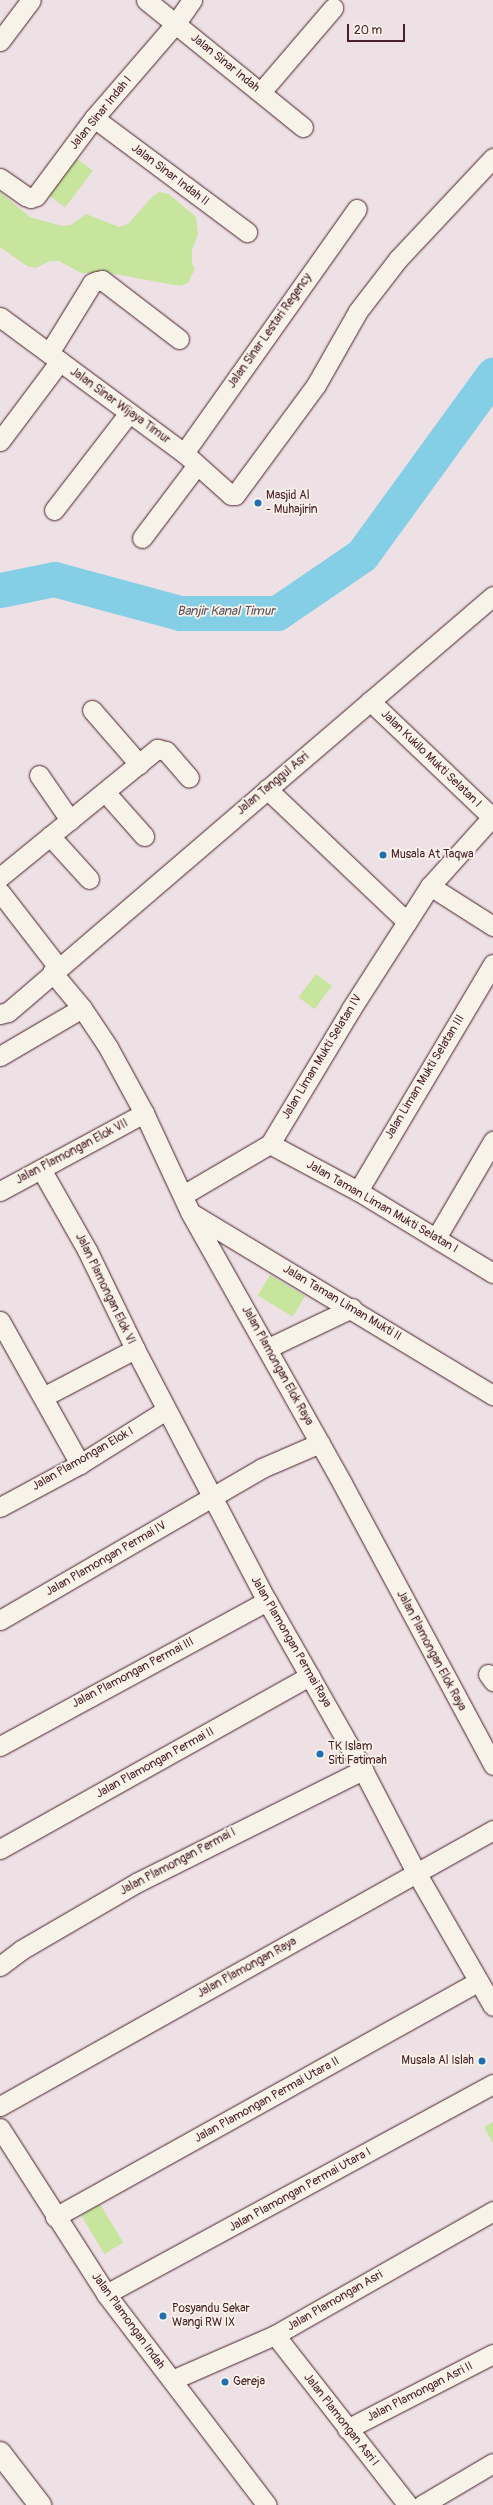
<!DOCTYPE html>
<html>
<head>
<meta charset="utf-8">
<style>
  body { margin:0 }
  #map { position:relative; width:493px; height:2505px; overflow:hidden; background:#eee1e6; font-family:Pangolin,sans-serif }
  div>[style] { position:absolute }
  .green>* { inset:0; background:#c7e59d; transform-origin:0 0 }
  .river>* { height:35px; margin:-17.5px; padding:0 17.5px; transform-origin:17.5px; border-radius:17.5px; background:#85cfe6 }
  .roads { filter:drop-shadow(0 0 1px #4a1f2b) drop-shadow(0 0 1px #4a1f2b) }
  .street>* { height:19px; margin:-9.5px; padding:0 9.5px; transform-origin:9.5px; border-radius:9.5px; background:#f7f3e8 }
  .secondary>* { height:22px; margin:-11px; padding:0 11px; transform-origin:11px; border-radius:11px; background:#f7f3e8 }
  .dots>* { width:11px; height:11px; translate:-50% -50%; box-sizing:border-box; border:2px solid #f7f3e8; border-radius:50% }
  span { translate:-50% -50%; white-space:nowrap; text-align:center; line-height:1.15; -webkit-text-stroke:3.5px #f7f3e8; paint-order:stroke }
  .street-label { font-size:12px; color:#4a1f2b }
  .poi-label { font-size:12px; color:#4a1f2b }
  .left { translate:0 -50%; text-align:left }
  .right { translate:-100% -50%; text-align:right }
  .water-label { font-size:13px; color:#5c5463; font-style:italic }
  .scale { position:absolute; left:347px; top:24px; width:58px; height:18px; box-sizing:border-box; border:2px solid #4a1f2b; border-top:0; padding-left:5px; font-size:12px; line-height:14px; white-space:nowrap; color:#4a1f2b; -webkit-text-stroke:3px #f7f3e8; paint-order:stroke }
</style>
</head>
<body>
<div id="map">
  <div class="green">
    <div style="left:72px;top:155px;width:26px;height:46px;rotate:37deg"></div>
    <div style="clip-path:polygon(0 192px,30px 217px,62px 226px,71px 225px,86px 214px,119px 227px,128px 224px,152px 197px,159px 192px,169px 194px,196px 217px,198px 234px,192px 250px,192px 263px,195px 269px,188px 283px,180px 286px,109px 273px,81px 273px,59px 261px,50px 261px,36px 268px,27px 266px,0 247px)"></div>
    <div style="left:316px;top:974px;width:20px;height:29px;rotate:37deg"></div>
    <div style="left:270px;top:1275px;width:41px;height:24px;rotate:31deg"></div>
    <div style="clip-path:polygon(493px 2122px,493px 2143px,484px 2127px)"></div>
    <div style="left:100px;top:2204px;width:45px;height:22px;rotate:59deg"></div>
  </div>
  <div class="river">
    <div style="left:0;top:590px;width:55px;rotate:-11.5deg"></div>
    <div style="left:54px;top:579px;width:131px;rotate:15.1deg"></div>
    <div style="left:180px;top:613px;width:97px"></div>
    <div style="left:277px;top:613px;width:103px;rotate:-34.3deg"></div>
    <div style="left:362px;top:555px;width:223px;rotate:-54deg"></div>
  </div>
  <div class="roads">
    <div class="street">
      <div style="left:146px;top:0;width:202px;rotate:39deg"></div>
      <div style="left:0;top:41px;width:51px;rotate:-52.9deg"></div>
      <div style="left:261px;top:92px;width:111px;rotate:-49.4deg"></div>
      <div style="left:94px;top:118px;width:191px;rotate:36.7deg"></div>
      <div style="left:0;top:178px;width:32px;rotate:35deg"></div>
      <div style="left:26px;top:196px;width:5px;rotate:22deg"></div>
      <div style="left:31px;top:198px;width:5px;rotate:-22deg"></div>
      <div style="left:36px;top:196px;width:97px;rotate:-53.4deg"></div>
      <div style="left:94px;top:118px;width:125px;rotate:-49.2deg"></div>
      <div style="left:176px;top:23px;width:28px;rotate:-55deg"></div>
      <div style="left:0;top:317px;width:229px;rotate:36.5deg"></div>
      <div style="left:184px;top:453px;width:63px;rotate:41.8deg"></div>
      <div style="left:231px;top:495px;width:4px"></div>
      <div style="left:235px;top:495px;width:137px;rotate:-53.6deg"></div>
      <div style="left:316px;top:385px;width:85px;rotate:-60.4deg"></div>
      <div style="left:358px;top:311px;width:66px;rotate:-52.4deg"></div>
      <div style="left:398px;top:259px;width:139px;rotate:-46.8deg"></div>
      <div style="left:49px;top:353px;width:82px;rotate:-58.4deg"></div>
      <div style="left:92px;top:283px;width:5px;rotate:-22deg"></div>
      <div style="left:97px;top:281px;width:5px;rotate:-11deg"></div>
      <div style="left:102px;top:280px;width:97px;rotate:37.5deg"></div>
      <div style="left:0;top:441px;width:100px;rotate:-53.1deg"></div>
      <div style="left:184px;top:453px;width:299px;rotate:-54.7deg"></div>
      <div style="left:54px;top:510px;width:123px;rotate:-52.3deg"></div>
      <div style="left:142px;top:538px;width:91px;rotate:-53deg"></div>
      <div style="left:370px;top:701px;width:168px;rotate:43.6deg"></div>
      <div style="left:92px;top:710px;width:72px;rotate:49deg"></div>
      <div style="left:39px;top:775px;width:55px;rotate:55.4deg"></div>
      <div style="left:267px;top:789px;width:193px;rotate:43.5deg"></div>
      <div style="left:105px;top:792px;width:59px;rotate:48.4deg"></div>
      <div style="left:50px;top:836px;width:58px;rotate:47.8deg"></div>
      <div style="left:0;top:877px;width:203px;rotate:-39.2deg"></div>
      <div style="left:157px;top:749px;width:9px;rotate:13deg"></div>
      <div style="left:166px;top:751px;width:35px;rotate:49deg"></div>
      <div style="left:430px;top:886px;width:75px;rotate:32.4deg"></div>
      <div style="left:0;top:892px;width:95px;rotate:52.3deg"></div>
      <div style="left:52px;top:972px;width:47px;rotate:50.2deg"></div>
      <div style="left:82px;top:1008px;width:47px;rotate:56.3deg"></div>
      <div style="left:108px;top:1047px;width:75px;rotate:61.4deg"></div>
      <div style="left:144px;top:1113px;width:109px;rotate:65.1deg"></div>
      <div style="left:190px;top:1212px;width:311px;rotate:60.7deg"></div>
      <div style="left:342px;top:1483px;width:320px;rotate:61.8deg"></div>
      <div style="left:0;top:1014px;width:8px;rotate:-14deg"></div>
      <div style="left:8px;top:1012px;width:639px;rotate:-40.62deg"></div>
      <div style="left:0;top:1056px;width:95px;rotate:-30.3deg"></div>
      <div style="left:270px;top:1144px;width:100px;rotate:28.1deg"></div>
      <div style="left:358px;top:1191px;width:158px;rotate:31.3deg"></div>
      <div style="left:41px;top:1169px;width:93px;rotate:60.4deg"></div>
      <div style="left:87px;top:1250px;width:110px;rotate:64.1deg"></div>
      <div style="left:135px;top:1349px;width:284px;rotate:62.4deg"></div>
      <div style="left:267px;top:1601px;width:194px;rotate:60.4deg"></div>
      <div style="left:363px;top:1770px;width:117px;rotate:62.6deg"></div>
      <div style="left:417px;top:1874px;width:152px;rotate:60.1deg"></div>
      <div style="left:0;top:1191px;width:164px;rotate:-28.4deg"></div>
      <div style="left:358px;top:1191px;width:264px;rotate:-59.3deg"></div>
      <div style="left:183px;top:1195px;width:101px;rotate:-30.4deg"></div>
      <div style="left:270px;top:1144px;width:157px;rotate:-59deg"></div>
      <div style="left:351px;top:1009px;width:146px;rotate:-57.3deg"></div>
      <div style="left:430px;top:886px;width:94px;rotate:-48deg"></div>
      <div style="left:191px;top:1213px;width:353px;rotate:31.1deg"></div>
      <div style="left:436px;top:1238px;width:113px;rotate:-59.6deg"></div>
      <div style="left:0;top:1321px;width:164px;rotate:60.8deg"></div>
      <div style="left:268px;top:1348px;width:93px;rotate:-25.5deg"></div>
      <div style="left:43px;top:1397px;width:104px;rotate:-27.6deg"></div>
      <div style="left:0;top:1507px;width:91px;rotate:-28.3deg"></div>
      <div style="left:80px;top:1464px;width:102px;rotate:-32.1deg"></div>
      <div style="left:0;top:1620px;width:303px;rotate:-30.1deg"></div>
      <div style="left:262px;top:1468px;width:63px;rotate:-23.3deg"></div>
      <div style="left:488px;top:1674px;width:9px;rotate:54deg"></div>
      <div style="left:0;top:1746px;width:304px;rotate:-28.5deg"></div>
      <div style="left:0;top:1849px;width:355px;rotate:-29.2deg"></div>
      <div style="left:0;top:1966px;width:26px;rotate:-37deg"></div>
      <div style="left:21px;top:1950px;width:133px;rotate:-30.2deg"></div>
      <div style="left:136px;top:1883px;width:254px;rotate:-26.5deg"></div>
      <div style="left:0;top:2106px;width:565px;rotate:-29.24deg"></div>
      <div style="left:0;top:2128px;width:197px;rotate:57.4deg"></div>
      <div style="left:106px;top:2294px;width:265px;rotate:52.7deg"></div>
      <div style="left:55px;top:2217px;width:484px;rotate:-29.1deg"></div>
      <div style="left:106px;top:2294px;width:440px;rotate:-28.5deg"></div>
      <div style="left:275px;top:2335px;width:216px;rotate:52deg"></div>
      <div style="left:172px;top:2380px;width:112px;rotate:-23.6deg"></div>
      <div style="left:275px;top:2335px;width:251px;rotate:-29.6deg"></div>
      <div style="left:347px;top:2429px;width:164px;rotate:-27.2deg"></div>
      <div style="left:422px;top:2505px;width:82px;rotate:-30.6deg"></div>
    </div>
    <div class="secondary">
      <div style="left:0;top:2453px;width:66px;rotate:52.4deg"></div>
    </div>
  </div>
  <div class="dots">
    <div style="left:258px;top:503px;background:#1f6fb2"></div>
    <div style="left:383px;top:855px;background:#1f6fb2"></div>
    <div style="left:320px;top:1754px;background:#1f6fb2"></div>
    <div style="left:482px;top:2061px;background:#1f6fb2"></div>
    <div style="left:163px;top:2316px;background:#1f6fb2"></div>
    <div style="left:225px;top:2382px;background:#1f6fb2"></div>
  </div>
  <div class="street-label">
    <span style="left:225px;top:63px;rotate:39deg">Jalan Sinar Indah</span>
    <span style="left:101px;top:113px;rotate:-51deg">Jalan Sinar Indah I</span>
    <span style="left:170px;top:175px;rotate:37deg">Jalan Sinar Indah II</span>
    <span style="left:270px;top:331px;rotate:-55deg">Jalan Sinar Lestari Regency</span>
    <span style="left:120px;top:406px;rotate:36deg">Jalan Sinar Wijaya Timur</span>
    <span style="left:431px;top:759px;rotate:44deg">Jalan Kukilo Mukti Selatan I</span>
    <span style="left:273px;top:784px;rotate:-40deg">Jalan Tanggul Asri</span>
    <span style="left:322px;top:1057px;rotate:-59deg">Jalan Liman Mukti Selatan IV</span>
    <span style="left:425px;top:1077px;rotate:-59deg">Jalan Liman Mukti Selatan III</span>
    <span style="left:72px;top:1152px;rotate:-28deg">Jalan Plamongan Elok VII</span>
    <span style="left:382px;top:1207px;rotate:30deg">Jalan Taman Liman Mukti Selatan I</span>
    <span style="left:105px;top:1289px;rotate:64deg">Jalan Plamongan Elok VI</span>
    <span style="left:342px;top:1303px;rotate:31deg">Jalan Taman Liman Mukti II</span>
    <span style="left:277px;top:1366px;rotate:61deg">Jalan Plamongan Elok Raya</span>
    <span style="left:83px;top:1459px;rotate:-30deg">Jalan Plamongan Elok I</span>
    <span style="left:106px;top:1559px;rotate:-30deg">Jalan Plamongan Permai IV</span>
    <span style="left:291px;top:1642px;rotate:60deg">Jalan Plamongan Permai Raya</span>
    <span style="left:431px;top:1651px;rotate:62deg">Jalan Plamongan Elok Raya</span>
    <span style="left:133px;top:1673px;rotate:-28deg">Jalan Plamongan Permai III</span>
    <span style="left:155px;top:1763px;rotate:-29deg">Jalan Plamongan Permai II</span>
    <span style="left:178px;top:1862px;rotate:-28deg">Jalan Plamongan Permai I</span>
    <span style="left:247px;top:1968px;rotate:-29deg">Jalan Plamongan Raya</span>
    <span style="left:267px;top:2100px;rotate:-29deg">Jalan Plamongan Permai Utara II</span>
    <span style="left:300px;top:2190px;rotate:-29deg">Jalan Plamongan Permai Utara I</span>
    <span style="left:335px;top:2301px;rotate:-30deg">Jalan Plamongan Asri</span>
    <span style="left:128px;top:2321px;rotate:54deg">Jalan Plamongan Indah</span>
    <span style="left:420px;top:2392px;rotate:-27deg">Jalan Plamongan Asri II</span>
    <span style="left:341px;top:2420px;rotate:52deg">Jalan Plamongan Asri I</span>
  </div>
  <div class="poi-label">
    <span class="left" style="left:266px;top:503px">Masjid Al<br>- Muhajirin</span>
    <span class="left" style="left:391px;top:855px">Musala At Taqwa</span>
    <span class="left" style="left:328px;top:1754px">TK Islam<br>Siti Fatimah</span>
    <span class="right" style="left:474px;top:2061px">Musala Al Islah</span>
    <span class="left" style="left:172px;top:2316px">Posyandu Sekar<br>Wangi RW IX</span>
    <span class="left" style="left:233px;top:2382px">Gereja</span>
  </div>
  <div class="water-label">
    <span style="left:226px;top:611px">Banjir Kanal Timur</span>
  </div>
  <div class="scale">20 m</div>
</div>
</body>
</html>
